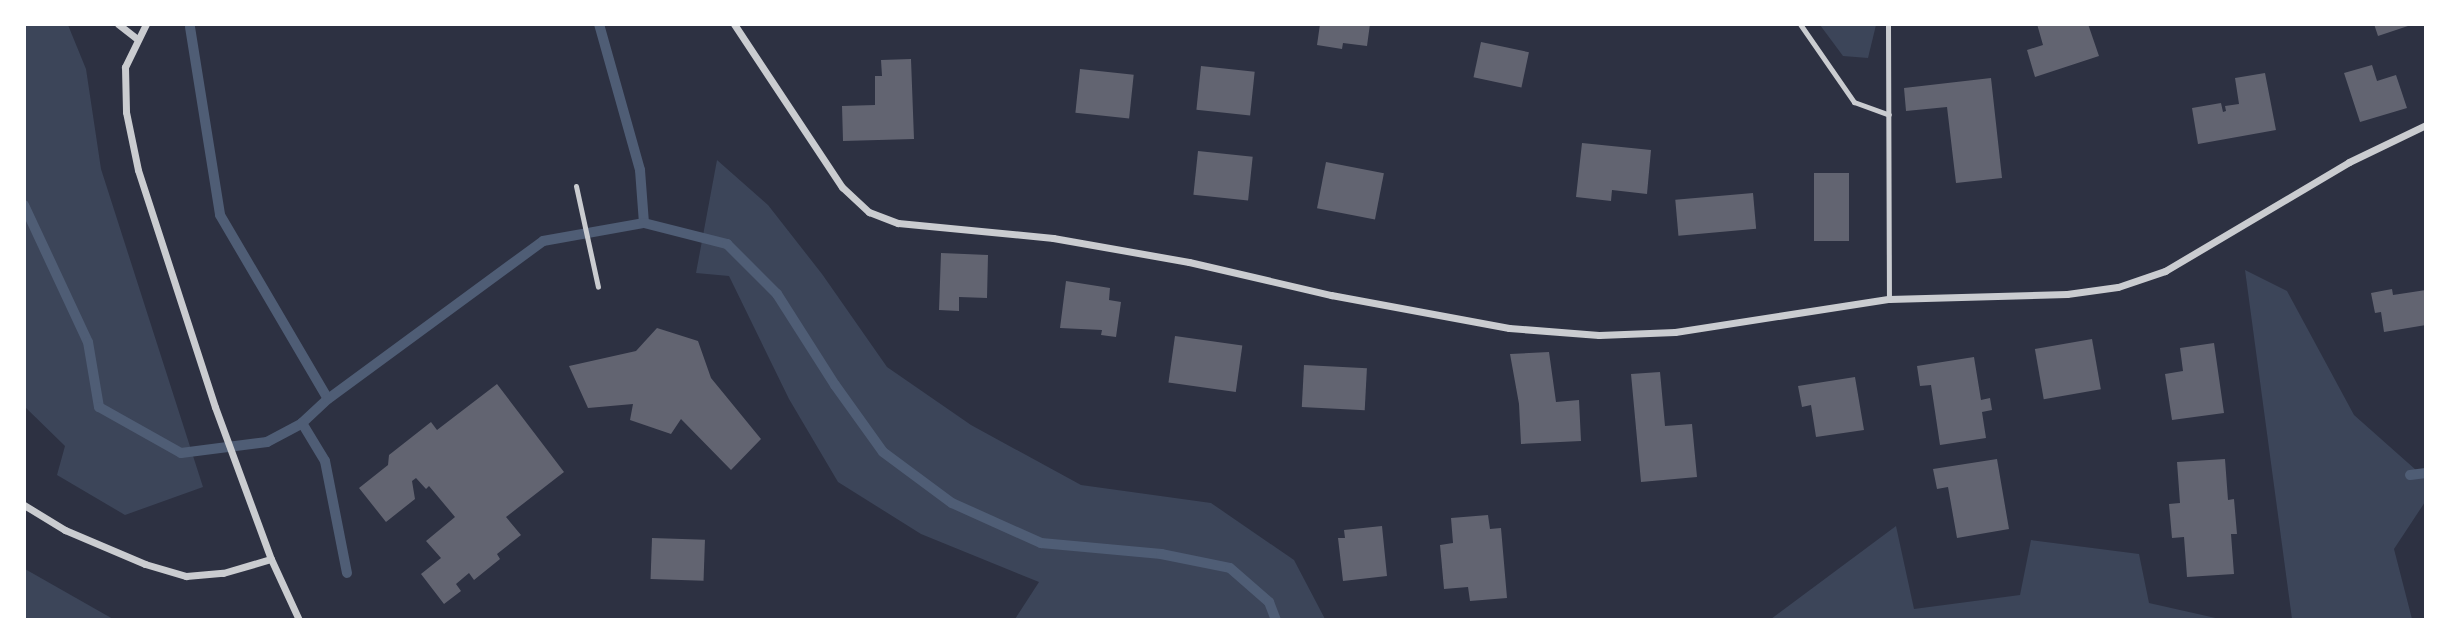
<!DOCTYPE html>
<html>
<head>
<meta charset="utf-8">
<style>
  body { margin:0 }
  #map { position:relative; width:2450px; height:644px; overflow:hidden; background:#2d3142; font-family:"Nunito Sans",sans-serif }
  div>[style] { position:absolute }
  .green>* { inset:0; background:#3c4559 }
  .stream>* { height:10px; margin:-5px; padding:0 5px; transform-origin:5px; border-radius:5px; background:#4f5d75 }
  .building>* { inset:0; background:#626471; transform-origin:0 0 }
  .service>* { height:5px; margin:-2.5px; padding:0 2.5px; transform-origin:2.5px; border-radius:2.5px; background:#caccd0 }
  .minor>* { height:7px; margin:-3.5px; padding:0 3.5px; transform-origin:3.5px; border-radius:3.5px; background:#caccd0 }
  span { translate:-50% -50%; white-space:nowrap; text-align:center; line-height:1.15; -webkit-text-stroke:6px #fff; paint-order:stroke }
  .frame { position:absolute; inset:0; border:26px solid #fff; pointer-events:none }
</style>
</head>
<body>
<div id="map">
  <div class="green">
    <div style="clip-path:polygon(24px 25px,68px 25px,86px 69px,101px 169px,203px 487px,125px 515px,57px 475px,65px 446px,25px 407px)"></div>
    <div style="clip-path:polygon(1820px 25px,1876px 25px,1868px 58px,1843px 56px)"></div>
    <div style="clip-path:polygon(717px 160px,768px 205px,822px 274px,887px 367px,971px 425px,1081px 485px,1211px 503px,1294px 560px,1325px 619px,1015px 619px,1039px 582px,921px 534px,838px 482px,789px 399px,729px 276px,696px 273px)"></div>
    <div style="clip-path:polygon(2245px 270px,2287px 291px,2354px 415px,2425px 478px,2425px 502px,2394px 549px,2412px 619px,2292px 619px)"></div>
    <div style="clip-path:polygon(1896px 526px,1914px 609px,2020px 595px,2031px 540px,2139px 554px,2149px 603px,2220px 619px,1771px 619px)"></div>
    <div style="clip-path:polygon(25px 569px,113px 619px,25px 619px)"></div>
  </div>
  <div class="stream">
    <div style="left:599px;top:24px;width:152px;rotate:74.3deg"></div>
    <div style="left:640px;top:170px;width:53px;rotate:85.7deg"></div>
    <div style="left:190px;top:27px;width:190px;rotate:80.9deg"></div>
    <div style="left:220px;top:215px;width:213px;rotate:59.6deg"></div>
    <div style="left:24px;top:205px;width:151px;rotate:65deg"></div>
    <div style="left:88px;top:342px;width:66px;rotate:80.4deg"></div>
    <div style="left:99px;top:407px;width:94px;rotate:29.3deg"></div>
    <div style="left:181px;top:453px;width:87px;rotate:-7.3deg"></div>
    <div style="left:267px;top:442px;width:40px;rotate:-28deg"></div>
    <div style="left:302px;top:423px;width:35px;rotate:-43deg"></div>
    <div style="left:328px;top:399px;width:267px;rotate:-36.3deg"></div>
    <div style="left:543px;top:241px;width:103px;rotate:-10.1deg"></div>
    <div style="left:644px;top:223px;width:86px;rotate:14.2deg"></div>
    <div style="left:727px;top:244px;width:71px;rotate:45deg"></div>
    <div style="left:777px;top:294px;width:108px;rotate:57.5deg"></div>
    <div style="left:835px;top:385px;width:82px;rotate:54.4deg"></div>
    <div style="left:883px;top:452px;width:86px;rotate:36.5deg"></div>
    <div style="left:952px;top:503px;width:98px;rotate:24.2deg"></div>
    <div style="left:1041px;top:543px;width:121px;rotate:5.2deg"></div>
    <div style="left:1161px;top:554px;width:70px;rotate:11.5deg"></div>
    <div style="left:1230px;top:568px;width:52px;rotate:41.1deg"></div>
    <div style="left:1269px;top:602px;width:19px;rotate:69deg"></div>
    <div style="left:302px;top:423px;width:44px;rotate:58.8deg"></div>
    <div style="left:325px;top:461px;width:114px;rotate:78.9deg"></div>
    <div style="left:2410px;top:475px;width:16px;rotate:-7deg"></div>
  </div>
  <div class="building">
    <div style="clip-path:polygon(1320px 24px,1370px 24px,1367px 46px,1343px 43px,1342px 49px,1317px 45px)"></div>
    <div style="clip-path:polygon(2037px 24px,2088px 24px,2099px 56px,2035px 77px,2027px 50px,2043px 45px)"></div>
    <div style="clip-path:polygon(2374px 24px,2411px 24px,2411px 25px,2378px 36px)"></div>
    <div style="left:1481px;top:42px;width:49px;height:36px;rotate:12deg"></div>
    <div style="clip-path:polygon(911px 59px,914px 139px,843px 141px,842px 106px,875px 105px,875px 76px,882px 76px,881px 60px)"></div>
    <div style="clip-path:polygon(2372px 65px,2377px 81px,2396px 75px,2407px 108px,2360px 122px,2344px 73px)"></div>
    <div style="left:1201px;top:66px;width:54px;height:44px;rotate:6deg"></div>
    <div style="left:1080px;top:69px;width:54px;height:44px;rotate:6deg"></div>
    <div style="clip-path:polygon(2265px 73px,2276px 130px,2198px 144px,2192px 108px,2221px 103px,2223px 112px,2226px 111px,2225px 106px,2239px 104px,2235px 78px)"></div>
    <div style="clip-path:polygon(1991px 78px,2002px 178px,1956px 183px,1947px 107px,1906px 111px,1904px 88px)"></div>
    <div style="clip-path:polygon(1582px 143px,1651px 150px,1647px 194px,1612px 190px,1611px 201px,1576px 197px)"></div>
    <div style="left:1198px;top:151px;width:55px;height:44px;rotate:6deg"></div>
    <div style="left:1326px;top:162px;width:59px;height:47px;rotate:11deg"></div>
    <div style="left:1849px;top:173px;width:68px;height:35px;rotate:90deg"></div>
    <div style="left:1753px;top:193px;width:36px;height:78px;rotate:85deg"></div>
    <div style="clip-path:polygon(941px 253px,988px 255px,987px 298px,959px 297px,959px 311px,939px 310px)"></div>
    <div style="clip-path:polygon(1066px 281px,1110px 288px,1109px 300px,1121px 302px,1116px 337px,1101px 335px,1102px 330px,1060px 328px)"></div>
    <div style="clip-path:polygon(2392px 289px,2393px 295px,2426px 290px,2426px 325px,2384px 332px,2381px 312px,2375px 313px,2371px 293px)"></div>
    <div style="clip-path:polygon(657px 328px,698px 341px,711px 378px,761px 439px,731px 470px,681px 419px,671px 434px,630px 420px,633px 404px,588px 408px,569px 366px,636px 351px)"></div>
    <div style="left:1175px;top:336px;width:68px;height:47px;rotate:8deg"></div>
    <div style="left:2092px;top:339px;width:51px;height:58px;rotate:80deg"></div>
    <div style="clip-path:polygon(2214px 343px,2224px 413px,2172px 420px,2165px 374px,2183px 371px,2180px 348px)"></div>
    <div style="clip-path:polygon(1549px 352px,1556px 402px,1579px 400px,1581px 441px,1521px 444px,1519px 404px,1510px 354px)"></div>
    <div style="clip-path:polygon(1974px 357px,1981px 400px,1990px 398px,1992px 410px,1982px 412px,1986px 438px,1940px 445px,1931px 385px,1920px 386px,1917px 366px)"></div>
    <div style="left:1304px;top:365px;width:63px;height:42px;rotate:3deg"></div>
    <div style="clip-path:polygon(1660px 372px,1665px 426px,1692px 424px,1697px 477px,1641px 482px,1631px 374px)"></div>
    <div style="clip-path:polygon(1855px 377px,1864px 430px,1816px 437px,1811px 405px,1802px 407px,1798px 386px)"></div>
    <div style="clip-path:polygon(497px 384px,564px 472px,506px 517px,521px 535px,497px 554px,500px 559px,474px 580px,469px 573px,456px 584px,461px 591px,444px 604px,421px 574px,441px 558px,426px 541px,455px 517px,429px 486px,426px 489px,416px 478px,412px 481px,415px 499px,386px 522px,359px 488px,388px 465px,389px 455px,431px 422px,437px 430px)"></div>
    <div style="clip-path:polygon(1997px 459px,2009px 529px,1957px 538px,1948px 487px,1937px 489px,1933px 469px)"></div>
    <div style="clip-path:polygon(2225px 459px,2228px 500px,2234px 499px,2237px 534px,2231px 534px,2234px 574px,2187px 577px,2184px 537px,2172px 538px,2169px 504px,2180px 503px,2177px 462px)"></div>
    <div style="clip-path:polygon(1488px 515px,1490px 529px,1501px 528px,1507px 598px,1470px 601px,1468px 587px,1444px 589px,1440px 545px,1453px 543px,1451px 518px)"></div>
    <div style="clip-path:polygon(1382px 526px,1387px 576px,1343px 581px,1338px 538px,1345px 538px,1344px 530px)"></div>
    <div style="left:652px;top:538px;width:53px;height:41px;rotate:2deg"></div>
  </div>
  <div class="service">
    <div style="left:1800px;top:24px;width:95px;rotate:55.3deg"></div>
    <div style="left:1854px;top:102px;width:37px;rotate:20deg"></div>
    <div style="left:1888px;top:24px;width:275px;rotate:89.8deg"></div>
    <div style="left:576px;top:186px;width:103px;rotate:77.7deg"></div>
  </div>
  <div class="minor">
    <div style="left:118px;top:24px;width:24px;rotate:38deg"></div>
    <div style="left:146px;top:24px;width:48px;rotate:116deg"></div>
    <div style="left:125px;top:67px;width:45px;rotate:88.7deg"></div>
    <div style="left:126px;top:112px;width:59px;rotate:78.3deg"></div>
    <div style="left:138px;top:170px;width:249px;rotate:72deg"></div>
    <div style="left:215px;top:407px;width:162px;rotate:69.8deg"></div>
    <div style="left:271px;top:559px;width:67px;rotate:65.3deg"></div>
    <div style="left:734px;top:24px;width:196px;rotate:56.5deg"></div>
    <div style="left:842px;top:187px;width:37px;rotate:43deg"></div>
    <div style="left:869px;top:212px;width:31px;rotate:21deg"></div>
    <div style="left:898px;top:223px;width:156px;rotate:5.5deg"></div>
    <div style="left:1053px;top:238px;width:138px;rotate:10deg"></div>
    <div style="left:1189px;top:262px;width:146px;rotate:13.1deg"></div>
    <div style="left:1331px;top:295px;width:181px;rotate:10.5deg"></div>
    <div style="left:1509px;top:328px;width:90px;rotate:4.4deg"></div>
    <div style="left:1599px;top:335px;width:76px;rotate:-2.3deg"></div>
    <div style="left:1675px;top:332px;width:217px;rotate:-8.8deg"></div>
    <div style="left:1889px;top:299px;width:178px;rotate:-1.6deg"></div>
    <div style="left:2067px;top:294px;width:51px;rotate:-7.8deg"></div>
    <div style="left:2118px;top:287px;width:50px;rotate:-18.8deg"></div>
    <div style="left:2165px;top:271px;width:214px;rotate:-30.6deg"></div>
    <div style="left:2349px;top:162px;width:85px;rotate:-25.7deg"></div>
    <div style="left:24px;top:505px;width:48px;rotate:31.4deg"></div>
    <div style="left:65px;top:530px;width:87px;rotate:23deg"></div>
    <div style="left:145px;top:564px;width:43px;rotate:16.3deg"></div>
    <div style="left:186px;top:576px;width:37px;rotate:-5deg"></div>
    <div style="left:223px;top:573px;width:50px;rotate:-16.3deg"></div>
  </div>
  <div class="frame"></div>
</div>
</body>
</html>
